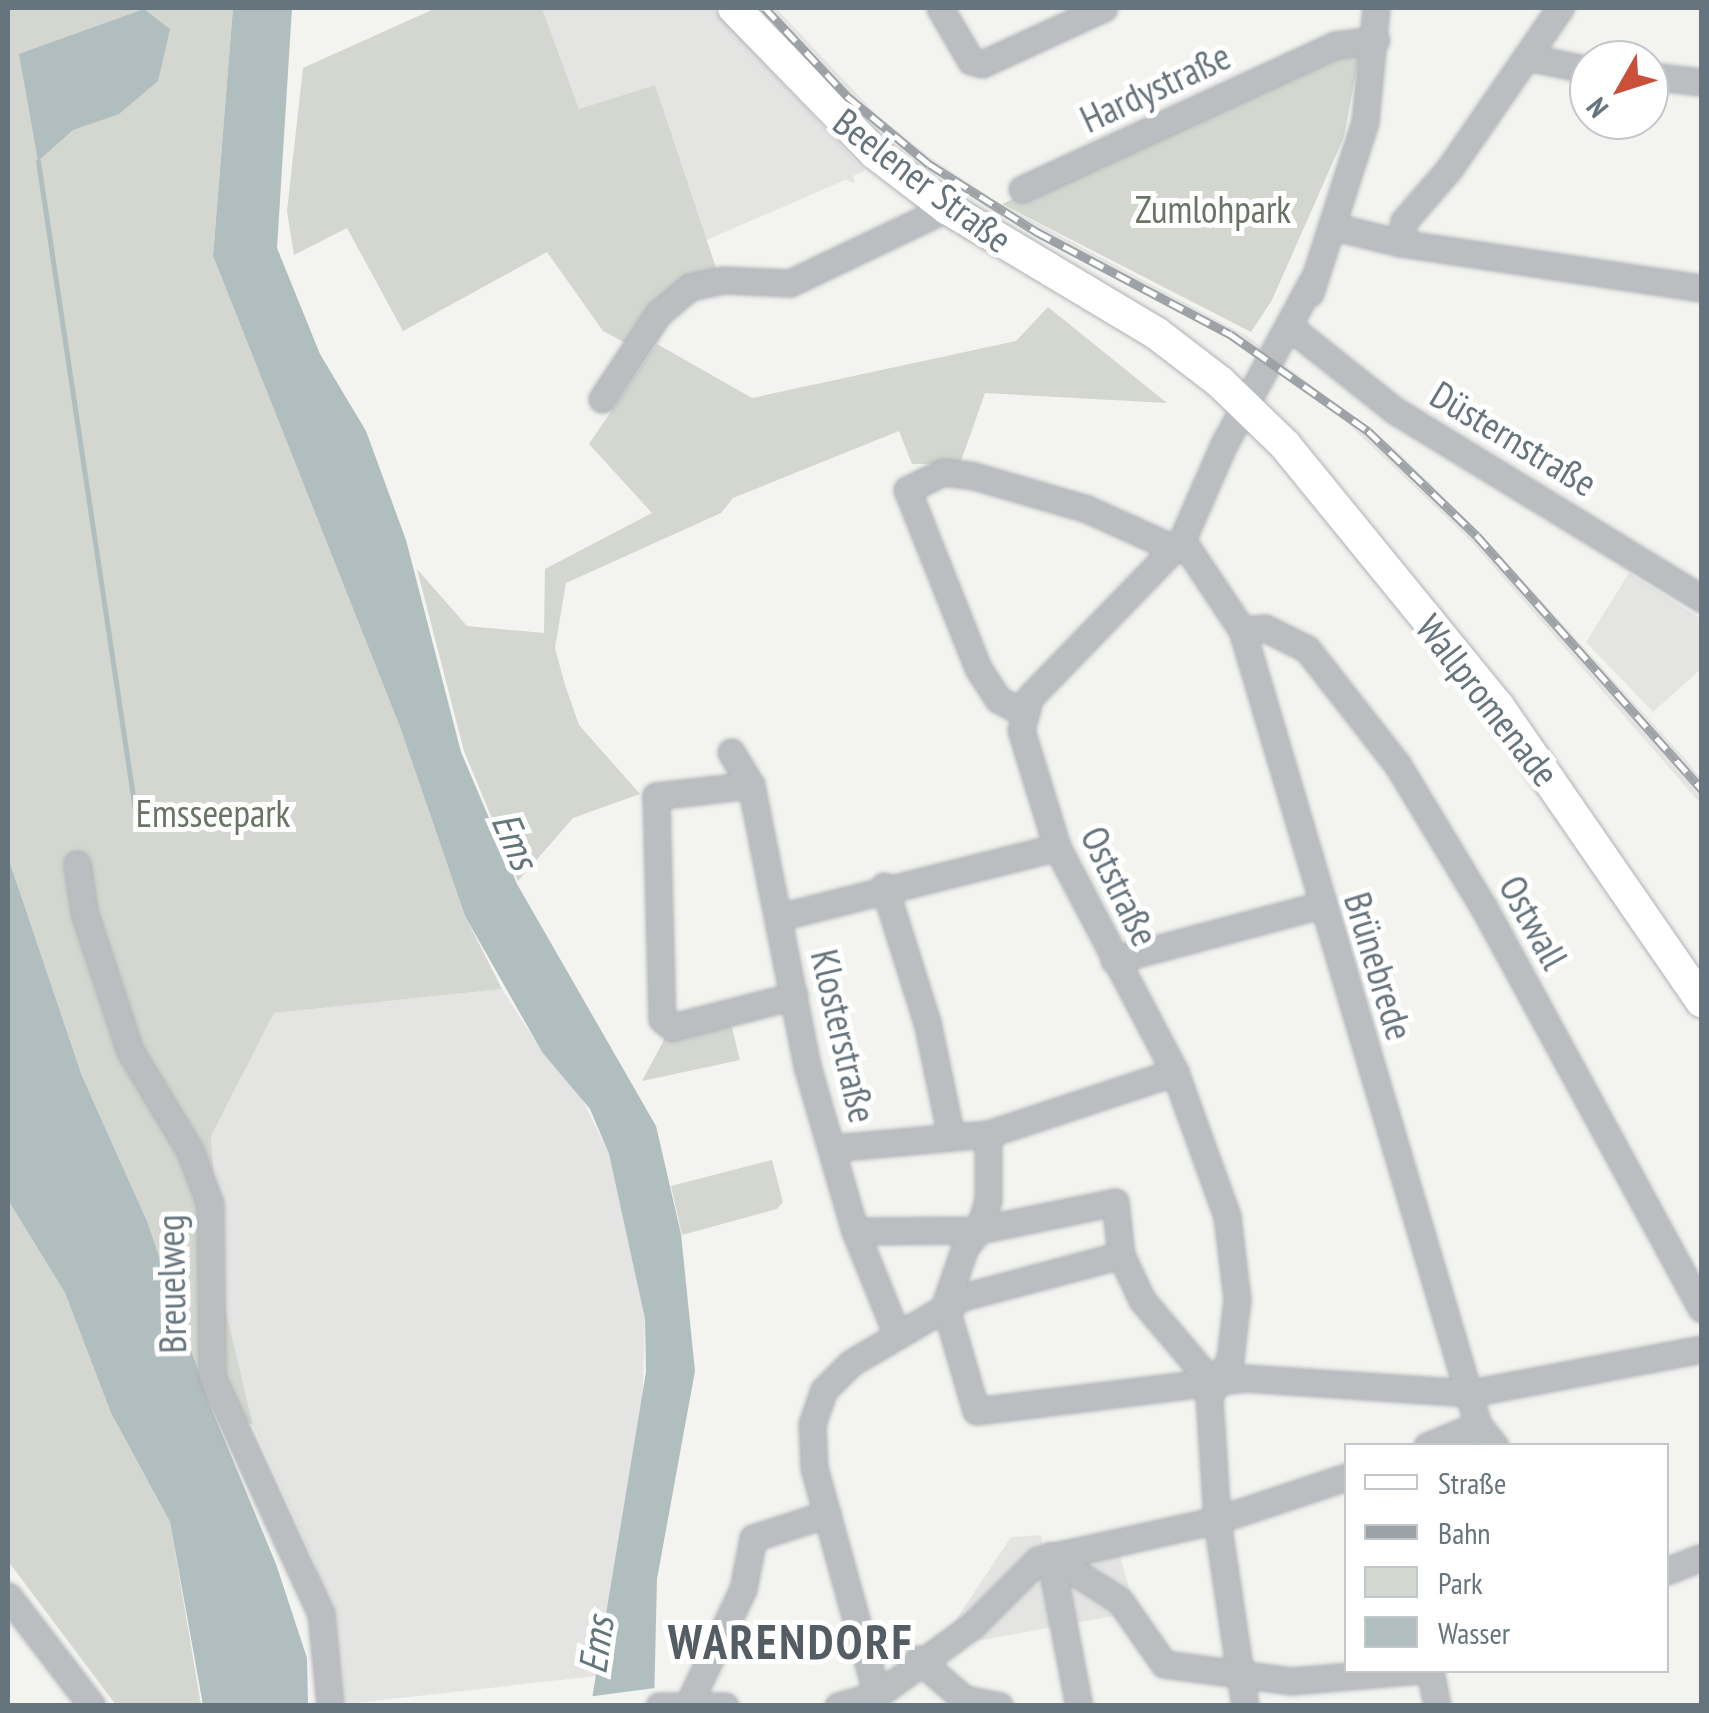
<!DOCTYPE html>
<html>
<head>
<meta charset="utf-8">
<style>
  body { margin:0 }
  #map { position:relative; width:1709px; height:1713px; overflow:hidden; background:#f3f3f0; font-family:"PT Sans Narrow",sans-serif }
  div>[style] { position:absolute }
  .built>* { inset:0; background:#e4e4e3 }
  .green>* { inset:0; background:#d3d7cf }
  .water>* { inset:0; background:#b1bec0 }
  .pier>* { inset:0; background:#f3f3f0 }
  .stream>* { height:5px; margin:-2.5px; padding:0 2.5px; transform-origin:2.5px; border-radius:2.5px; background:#b1bec0 }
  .roads { filter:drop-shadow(0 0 2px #aeb2b5) drop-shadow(0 0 2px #aeb2b5) }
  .minor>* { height:25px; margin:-12.5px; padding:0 12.5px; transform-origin:12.5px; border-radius:12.5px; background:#babec1 }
  .major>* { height:32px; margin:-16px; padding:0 16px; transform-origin:16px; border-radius:16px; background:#fff }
  .rail>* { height:9px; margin-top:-4.5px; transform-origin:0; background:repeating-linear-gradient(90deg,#fff 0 15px,#9da2a6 0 30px); box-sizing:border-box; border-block:2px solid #9da2a6 }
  span { translate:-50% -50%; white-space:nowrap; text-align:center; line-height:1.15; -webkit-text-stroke:10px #fff; paint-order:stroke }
  .street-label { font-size:38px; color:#66747d }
  .park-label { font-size:38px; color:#697564 }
  .water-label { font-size:40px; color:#62767b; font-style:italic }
  .district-label { font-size:48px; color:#535d63; font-weight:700; letter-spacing:2.5px }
  .frame { position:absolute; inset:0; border:10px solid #66747d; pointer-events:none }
  .legend { position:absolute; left:1344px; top:1443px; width:325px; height:230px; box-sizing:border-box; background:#fff; border:2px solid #c2c7cb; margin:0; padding:12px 18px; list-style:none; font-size:30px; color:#66747d }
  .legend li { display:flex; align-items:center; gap:20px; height:50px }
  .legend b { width:50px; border:2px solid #c2c7cb }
  .north { position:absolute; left:1569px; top:40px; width:100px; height:100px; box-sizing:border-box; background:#fff; border:2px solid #c2c7cb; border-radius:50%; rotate:231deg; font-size:28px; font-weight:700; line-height:40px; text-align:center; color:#66747d }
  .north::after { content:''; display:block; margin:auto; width:35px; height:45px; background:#ca5039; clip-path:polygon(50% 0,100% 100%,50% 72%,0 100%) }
</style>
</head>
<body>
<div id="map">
  <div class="built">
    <div style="clip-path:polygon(542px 8px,712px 8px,865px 171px,853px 176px,855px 183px,845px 180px,702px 242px,655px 85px,579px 109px)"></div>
    <div style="clip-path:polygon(760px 8px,776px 8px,874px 112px,927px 155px,994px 200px,1247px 336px,1394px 448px,1480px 533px,1687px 761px,1701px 779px,1701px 804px,1471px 541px,1342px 418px,1221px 334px,989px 209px,921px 163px,813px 69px)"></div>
    <div style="clip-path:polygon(1629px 573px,1701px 619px,1701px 669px,1653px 712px,1586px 642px)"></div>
    <div style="clip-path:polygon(502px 989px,542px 1052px,576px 1087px,609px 1154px,645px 1319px,642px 1415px,596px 1676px,337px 1705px,315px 1563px,253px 1425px,223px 1299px,211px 1136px,274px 1013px)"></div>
    <div style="clip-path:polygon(1041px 1535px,1042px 1543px,1097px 1535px,1116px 1542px,1136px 1612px,960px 1644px,955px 1621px,1011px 1537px)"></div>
  </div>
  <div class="green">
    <div style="clip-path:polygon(8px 8px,233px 8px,213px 256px,400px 727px,465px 916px,502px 989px,274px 1013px,211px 1136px,223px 1299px,253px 1425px,210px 1405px,147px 1221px,82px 1076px,8px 857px)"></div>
    <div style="clip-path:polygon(436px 8px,542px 8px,579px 109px,655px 85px,718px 274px,631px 346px,603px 331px,547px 252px,403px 331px,347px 228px,294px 255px,287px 211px,303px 68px)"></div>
    <div style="clip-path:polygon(1336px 49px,1360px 51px,1344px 137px,1272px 300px,1251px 332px,1002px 204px)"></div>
    <div style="clip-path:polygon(1048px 307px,1167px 403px,985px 393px,960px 464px,912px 464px,899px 431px,733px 498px,721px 513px,566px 583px,555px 648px,565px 685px,579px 725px,640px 794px,573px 818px,518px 881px,464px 751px,417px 569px,467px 626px,544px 633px,545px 569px,652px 513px,589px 444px,657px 344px,752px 398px,1016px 341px)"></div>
    <div style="clip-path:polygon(730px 1020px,740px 1060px,642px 1081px,665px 1038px)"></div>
    <div style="clip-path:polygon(772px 1160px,783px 1202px,777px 1209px,682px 1235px,671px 1186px)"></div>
    <div style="clip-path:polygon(8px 1200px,65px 1293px,111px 1413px,170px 1522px,201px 1705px,116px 1705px,8px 1561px)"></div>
  </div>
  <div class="water">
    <div style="clip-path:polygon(233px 8px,292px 8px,277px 248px,320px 354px,366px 431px,406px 540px,461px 752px,517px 884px,656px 1126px,681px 1234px,695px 1371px,657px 1579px,654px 1705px,591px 1705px,646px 1372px,645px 1319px,609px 1154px,590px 1109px,542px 1052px,465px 916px,400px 727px,213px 256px)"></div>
    <div style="clip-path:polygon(144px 9px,170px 29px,158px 81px,119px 114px,73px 130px,38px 161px,19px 54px)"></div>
    <div style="clip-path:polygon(8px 857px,82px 1076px,147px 1221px,210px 1405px,276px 1564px,307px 1658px,308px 1705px,203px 1705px,170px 1522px,111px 1413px,65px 1293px,8px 1200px)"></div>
  </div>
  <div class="pier">
    <div style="clip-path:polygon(655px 1688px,658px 1706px,586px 1706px,587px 1697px)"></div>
  </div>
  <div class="stream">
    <div style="left:38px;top:161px;width:663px;rotate:81.5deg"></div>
  </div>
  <div class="roads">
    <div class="minor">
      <div style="left:940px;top:8px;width:61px;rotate:59.7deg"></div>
      <div style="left:971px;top:61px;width:11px;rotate:15deg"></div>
      <div style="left:982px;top:64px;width:134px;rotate:-24.7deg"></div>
      <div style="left:1527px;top:57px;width:63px;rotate:11.8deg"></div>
      <div style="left:1649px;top:76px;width:53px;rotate:6.5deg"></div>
      <div style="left:1022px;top:189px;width:345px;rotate:-24.7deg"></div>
      <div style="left:1335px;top:45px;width:41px;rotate:-7deg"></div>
      <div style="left:1335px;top:227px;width:67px;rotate:13.8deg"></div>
      <div style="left:1400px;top:243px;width:305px;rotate:8.5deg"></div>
      <div style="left:1400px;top:243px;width:22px;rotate:-80deg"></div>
      <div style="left:1404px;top:221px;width:69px;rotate:-49.1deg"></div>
      <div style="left:1449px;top:169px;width:196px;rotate:-55.4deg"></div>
      <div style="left:1310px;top:293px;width:180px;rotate:-72.2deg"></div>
      <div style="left:1365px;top:122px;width:115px;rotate:-84.5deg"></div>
      <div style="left:1295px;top:331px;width:127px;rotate:38.6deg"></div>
      <div style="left:1394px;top:410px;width:361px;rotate:31.5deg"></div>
      <div style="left:602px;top:399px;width:102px;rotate:-56.6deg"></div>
      <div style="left:658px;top:314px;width:42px;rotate:-40.2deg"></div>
      <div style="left:690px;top:287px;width:34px;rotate:-12deg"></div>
      <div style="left:723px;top:280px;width:67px;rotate:2.6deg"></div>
      <div style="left:790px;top:283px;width:174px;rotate:-25.5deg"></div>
      <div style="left:1182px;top:540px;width:108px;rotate:56.3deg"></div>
      <div style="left:1242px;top:630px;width:829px;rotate:73.47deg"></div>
      <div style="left:1478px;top:1425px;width:27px;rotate:51deg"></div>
      <div style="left:1242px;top:630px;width:23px;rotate:-5deg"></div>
      <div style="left:1265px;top:628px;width:47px;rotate:26.6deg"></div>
      <div style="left:1307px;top:649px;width:146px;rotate:52deg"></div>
      <div style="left:1397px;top:764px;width:168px;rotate:58.9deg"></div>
      <div style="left:1484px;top:908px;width:456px;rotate:61.5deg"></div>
      <div style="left:1022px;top:712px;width:27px;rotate:-152deg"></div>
      <div style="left:998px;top:699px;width:37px;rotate:-123deg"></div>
      <div style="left:978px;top:668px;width:192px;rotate:-111.7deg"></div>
      <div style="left:907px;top:490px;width:40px;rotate:-26.6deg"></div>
      <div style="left:943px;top:472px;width:31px;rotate:7deg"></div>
      <div style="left:974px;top:476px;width:118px;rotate:16.3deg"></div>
      <div style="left:1087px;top:509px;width:97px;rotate:24.4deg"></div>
      <div style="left:731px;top:752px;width:39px;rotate:59deg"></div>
      <div style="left:751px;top:785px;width:287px;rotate:78.7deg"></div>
      <div style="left:807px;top:1066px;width:172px;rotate:73.8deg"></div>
      <div style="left:855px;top:1231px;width:112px;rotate:68deg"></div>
      <div style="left:751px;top:785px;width:96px;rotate:173.4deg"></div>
      <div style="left:656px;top:796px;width:223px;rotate:88.5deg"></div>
      <div style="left:662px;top:1019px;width:13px;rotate:39deg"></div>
      <div style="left:672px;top:1027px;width:126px;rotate:-14.3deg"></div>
      <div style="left:77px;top:864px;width:49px;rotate:81.7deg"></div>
      <div style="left:84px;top:912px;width:146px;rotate:71.7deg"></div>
      <div style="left:130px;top:1051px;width:117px;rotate:59deg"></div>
      <div style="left:190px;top:1151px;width:57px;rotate:69.3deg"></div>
      <div style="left:210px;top:1204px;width:173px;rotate:89.3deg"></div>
      <div style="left:212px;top:1377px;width:261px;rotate:65.3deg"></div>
      <div style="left:321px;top:1614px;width:92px;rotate:84.4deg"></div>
      <div style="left:884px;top:886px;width:143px;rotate:72.5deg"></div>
      <div style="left:927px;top:1022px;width:116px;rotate:78.1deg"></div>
      <div style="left:779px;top:917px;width:287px;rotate:-14.1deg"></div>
      <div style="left:1114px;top:960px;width:214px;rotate:-14.9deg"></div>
      <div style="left:988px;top:1134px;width:66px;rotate:90deg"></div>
      <div style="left:988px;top:1200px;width:31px;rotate:107deg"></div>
      <div style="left:979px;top:1230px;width:139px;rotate:-11.6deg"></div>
      <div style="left:1115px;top:1202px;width:53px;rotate:83.5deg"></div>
      <div style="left:833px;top:1148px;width:156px;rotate:-5.2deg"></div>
      <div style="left:988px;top:1134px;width:197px;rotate:-18.3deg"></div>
      <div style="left:855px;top:1231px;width:124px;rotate:-0.5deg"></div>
      <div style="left:979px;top:1230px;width:22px;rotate:129deg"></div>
      <div style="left:965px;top:1247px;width:61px;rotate:109deg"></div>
      <div style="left:945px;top:1305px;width:110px;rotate:73.7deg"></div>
      <div style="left:976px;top:1411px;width:271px;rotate:-7deg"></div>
      <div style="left:1245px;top:1378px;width:226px;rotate:3.8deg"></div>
      <div style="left:1471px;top:1393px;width:235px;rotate:-10.8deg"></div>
      <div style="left:1427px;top:1446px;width:55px;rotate:-22.4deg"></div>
      <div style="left:1050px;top:1556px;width:83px;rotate:32.7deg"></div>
      <div style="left:1120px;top:1601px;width:77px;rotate:55.1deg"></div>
      <div style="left:1164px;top:1664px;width:128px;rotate:7.6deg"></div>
      <div style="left:1291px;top:1681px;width:130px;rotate:-4.8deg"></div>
      <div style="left:1050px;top:1556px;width:153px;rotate:79.1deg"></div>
      <div style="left:1666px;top:1571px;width:39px;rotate:-21deg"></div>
      <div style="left:8px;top:1596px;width:138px;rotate:52.6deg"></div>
      <div style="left:918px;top:1659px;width:61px;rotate:41deg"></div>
      <div style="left:964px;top:1699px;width:36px;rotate:11deg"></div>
      <div style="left:1430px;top:1670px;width:37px;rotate:79deg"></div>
      <div style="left:877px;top:1695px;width:236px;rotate:-105.5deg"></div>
      <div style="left:814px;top:1468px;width:44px;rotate:-92.6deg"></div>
      <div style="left:812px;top:1424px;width:36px;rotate:-71deg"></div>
      <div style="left:824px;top:1390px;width:38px;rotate:-45deg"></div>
      <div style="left:851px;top:1363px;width:130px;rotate:-30.5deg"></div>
      <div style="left:963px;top:1297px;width:163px;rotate:-14.9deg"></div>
      <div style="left:1121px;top:1255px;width:50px;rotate:65deg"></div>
      <div style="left:1142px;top:1300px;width:110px;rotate:49.8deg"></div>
      <div style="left:690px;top:1701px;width:124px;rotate:-64.7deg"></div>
      <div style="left:743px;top:1589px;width:52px;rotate:-78.9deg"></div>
      <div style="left:753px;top:1538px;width:78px;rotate:-18deg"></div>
      <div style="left:659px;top:1706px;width:66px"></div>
      <div style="left:838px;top:1706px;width:41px;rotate:-15.8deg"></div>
      <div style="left:877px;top:1695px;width:117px;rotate:-36deg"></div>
      <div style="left:972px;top:1626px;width:93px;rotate:-45deg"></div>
      <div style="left:1038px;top:1560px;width:183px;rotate:-12.6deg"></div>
      <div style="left:1217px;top:1520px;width:136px;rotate:-18.4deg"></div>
      <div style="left:1245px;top:1706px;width:188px;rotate:-98.6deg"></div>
      <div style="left:1217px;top:1520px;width:124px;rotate:-93.7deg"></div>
      <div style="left:1209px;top:1396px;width:43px;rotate:-60.4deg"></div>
      <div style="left:1230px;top:1359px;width:60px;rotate:-83.3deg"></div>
      <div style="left:1237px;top:1299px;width:84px;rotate:-96.9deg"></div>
      <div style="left:1227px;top:1216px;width:153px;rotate:-109.9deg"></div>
      <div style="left:1175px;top:1072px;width:254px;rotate:-117.7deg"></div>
      <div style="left:1057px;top:847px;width:122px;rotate:-107.1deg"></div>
      <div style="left:1021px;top:730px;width:34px;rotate:-75deg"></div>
      <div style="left:1030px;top:697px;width:219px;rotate:-45.9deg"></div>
      <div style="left:1182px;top:540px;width:103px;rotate:-66.4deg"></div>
      <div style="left:1223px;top:446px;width:191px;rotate:-61.6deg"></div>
    </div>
    <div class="major">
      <div style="left:734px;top:8px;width:202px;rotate:45.8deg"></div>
      <div style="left:875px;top:153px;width:91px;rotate:37.4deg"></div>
      <div style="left:947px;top:208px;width:244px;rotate:30.9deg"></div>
      <div style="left:1156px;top:333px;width:81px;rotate:37.4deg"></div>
      <div style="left:1220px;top:382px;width:91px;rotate:44.1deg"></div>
      <div style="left:1285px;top:445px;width:337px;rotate:50.8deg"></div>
      <div style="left:1498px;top:706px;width:359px;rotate:55.4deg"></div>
    </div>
  </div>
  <div class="rail">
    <div style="left:765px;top:8px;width:122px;rotate:47deg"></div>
    <div style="left:848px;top:97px;width:105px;rotate:39.6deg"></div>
    <div style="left:929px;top:164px;width:128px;rotate:32.2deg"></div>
    <div style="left:1037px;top:232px;width:218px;rotate:27.9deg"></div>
    <div style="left:1230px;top:334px;width:169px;rotate:35.1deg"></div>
    <div style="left:1368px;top:431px;width:151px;rotate:43.9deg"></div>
    <div style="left:1477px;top:536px;width:339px;rotate:48.4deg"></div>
  </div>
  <div class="street-label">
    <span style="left:1155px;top:87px;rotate:-25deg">Hardystraße</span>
    <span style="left:923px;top:180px;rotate:37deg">Beelener Straße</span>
    <span style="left:1514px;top:438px;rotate:31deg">Düsternstraße</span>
    <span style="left:1488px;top:700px;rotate:52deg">Wallpromenade</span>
    <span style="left:1120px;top:886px;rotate:64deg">Oststraße</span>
    <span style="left:1534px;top:922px;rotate:61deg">Ostwall</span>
    <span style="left:1379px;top:966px;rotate:73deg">Brünebrede</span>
    <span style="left:844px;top:1036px;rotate:77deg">Klosterstraße</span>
    <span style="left:171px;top:1284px;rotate:-91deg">Breuelweg</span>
  </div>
  <div class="park-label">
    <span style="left:1213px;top:209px">Zumlohpark</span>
    <span style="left:213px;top:813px">Emsseepark</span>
  </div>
  <div class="water-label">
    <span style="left:516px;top:840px;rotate:66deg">Ems</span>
    <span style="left:595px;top:1645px;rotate:-82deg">Ems</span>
  </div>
  <div class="district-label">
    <span style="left:791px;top:1642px">WARENDORF</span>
  </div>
  <div class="frame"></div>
  <ul class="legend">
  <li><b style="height:12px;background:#fff"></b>Straße</li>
  <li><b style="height:12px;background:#9da2a6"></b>Bahn</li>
  <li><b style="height:28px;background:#d3d7cf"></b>Park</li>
  <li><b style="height:28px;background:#b1bec0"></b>Wasser</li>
  </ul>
  <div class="north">N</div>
</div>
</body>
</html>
